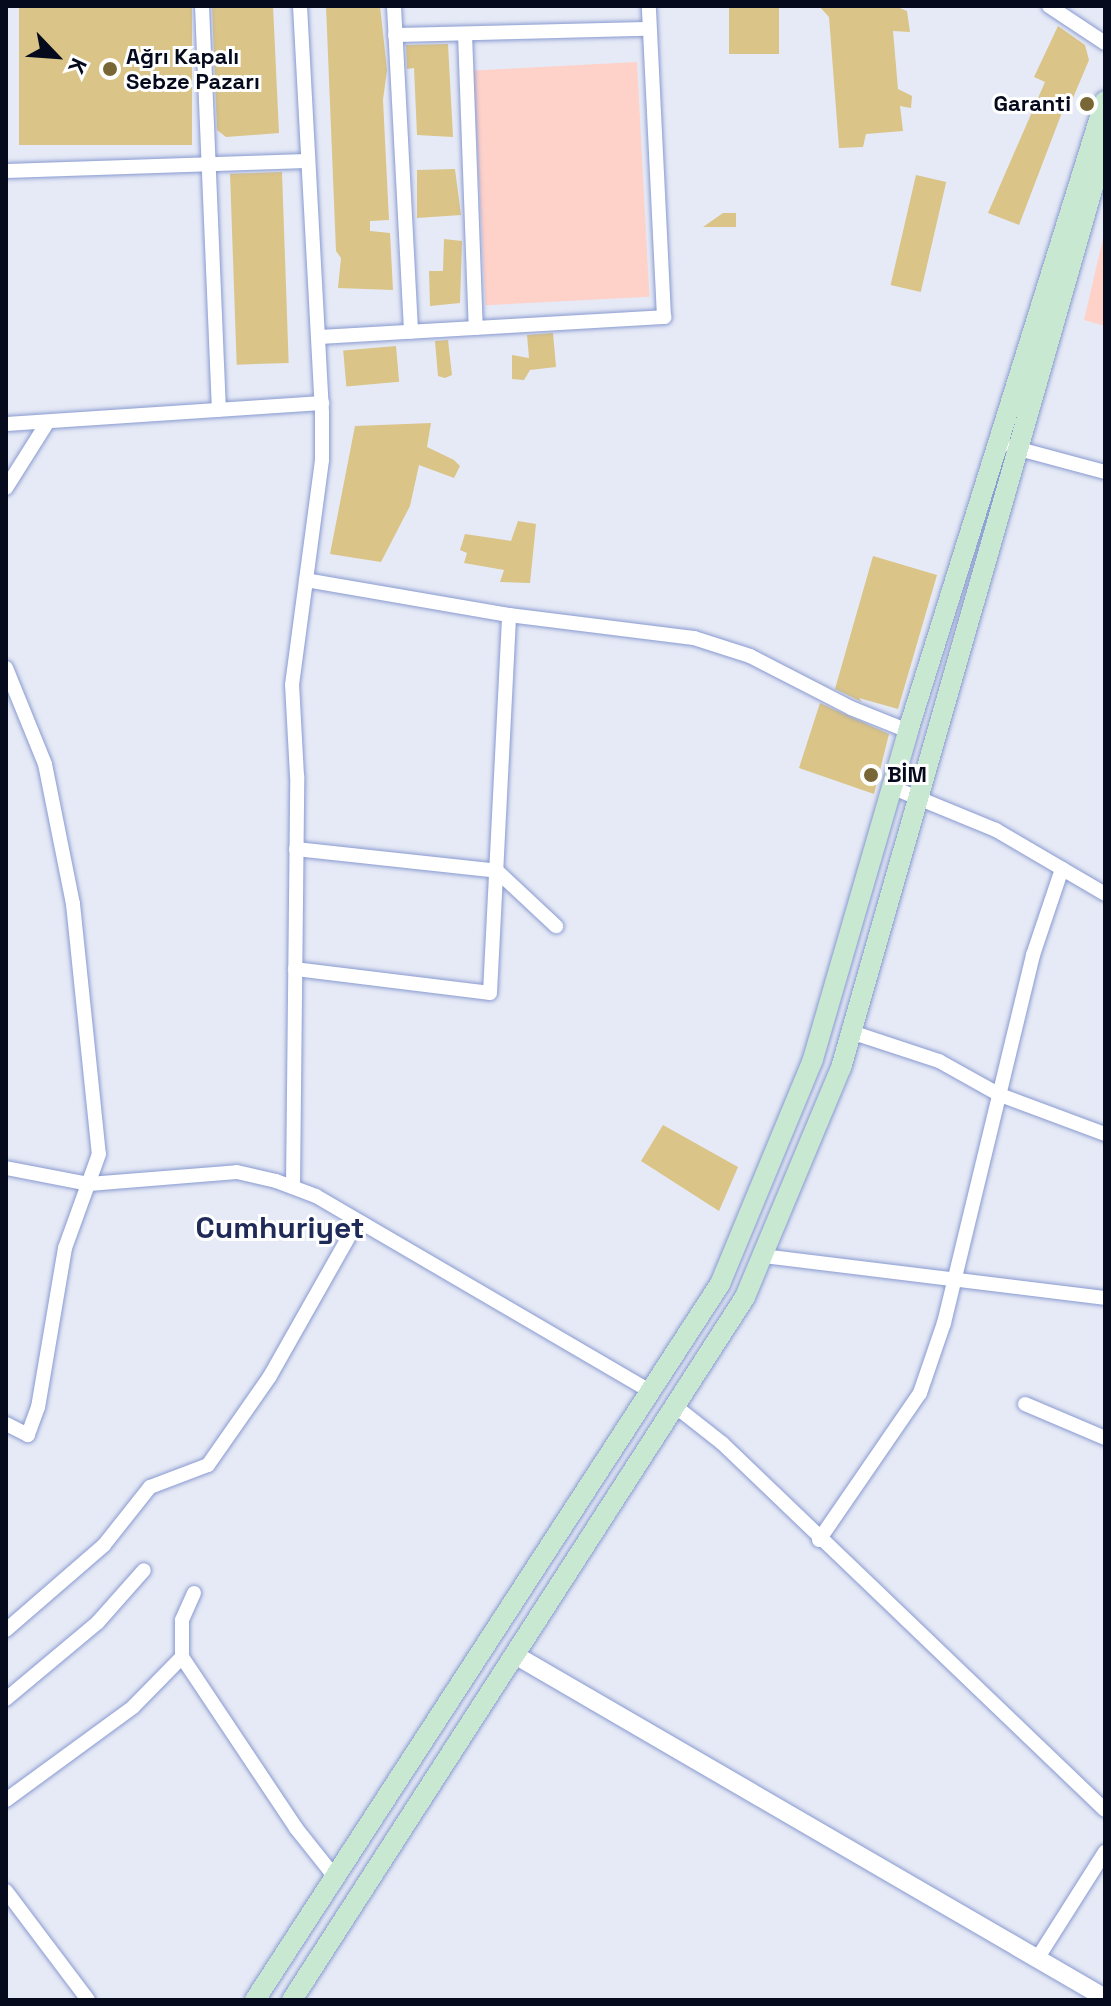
<!DOCTYPE html>
<html>
<head>
<meta charset="utf-8">
<style>
  body { margin:0 }
  #map { position:relative; width:1111px; height:2006px; overflow:hidden; background:#e6eaf6; font-family:"Space Grotesk",sans-serif }
  div>[style] { position:absolute }
  .green>* { inset:0; background:#fed1c9; transform-origin:0 0 }
  .building>* { inset:0; background:#dac487; transform-origin:0 0 }
  .roads { filter:drop-shadow(0 0 2px #899ad0) drop-shadow(0 0 2px #899ad0) }
  .minor>* { height:14px; margin:-7px; padding:0 7px; transform-origin:7px; border-radius:7px; background:#fff }
  .tertiary>* { height:18px; margin:-9px; padding:0 9px; transform-origin:9px; border-radius:9px; background:#fff }
  .secondary>* { height:20px; margin:-10px; padding:0 10px; transform-origin:10px; border-radius:10px; background:#c8e8d2 }
  .dots>* { width:22px; height:22px; translate:-50% -50%; box-sizing:border-box; border:4px solid #fff; border-radius:50% }
  span { translate:-50% -50%; white-space:nowrap; text-align:center; line-height:1.15; -webkit-text-stroke:6px #fff; paint-order:stroke }
  .poi-label { font-size:22px; color:#060a1d; font-weight:700 }
  .left { translate:0 -50%; text-align:left }
  .right { translate:-100% -50%; text-align:right }
  .district-label { font-size:30px; color:#202a58; font-weight:700 }
  .frame { position:absolute; inset:0; border:8px solid #060a1d; pointer-events:none }
  .north { position:absolute; left:16px; top:16px; width:80px; height:80px; -webkit-text-stroke:6px #fff; paint-order:stroke; rotate:115deg; font-size:22px; font-weight:700; line-height:32px; text-align:center; color:#060a1d }
  .north::after { content:''; display:block; margin:auto; width:28px; height:36px; background:#060a1d; clip-path:polygon(50% 0,100% 100%,50% 72%,0 100%) }
</style>
</head>
<body>
<div id="map">
  <div class="green">
    <div style="left:637px;top:62px;width:235px;height:164px;rotate:87deg"></div>
    <div style="clip-path:polygon(1105px 230px,1105px 326px,1084px 320px)"></div>
  </div>
  <div class="building">
    <div style="left:19px;top:6px;width:173px;height:139px"></div>
    <div style="clip-path:polygon(212px 6px,273px 6px,279px 133px,226px 137px,217px 130px)"></div>
    <div style="clip-path:polygon(326px 6px,380px 6px,387px 70px,383px 100px,389px 220px,370px 221px,370px 231px,390px 233px,393px 290px,338px 288px,341px 258px,336px 251px)"></div>
    <div style="left:729px;top:6px;width:50px;height:48px"></div>
    <div style="clip-path:polygon(819px 6px,895px 6px,907px 11px,910px 32px,893px 31px,898px 89px,912px 96px,911px 108px,900px 106px,903px 131px,866px 134px,863px 147px,839px 148px,829px 17px)"></div>
    <div style="clip-path:polygon(1058px 26px,1085px 45px,1089px 60px,1070px 105px,1066px 102px,1019px 225px,988px 213px,1045px 82px,1034px 77px)"></div>
    <div style="clip-path:polygon(448px 44px,453px 137px,417px 135px,414px 68px,407px 69px,406px 45px)"></div>
    <div style="clip-path:polygon(455px 169px,461px 215px,417px 218px,417px 170px)"></div>
    <div style="left:282px;top:172px;width:191px;height:52px;rotate:88deg"></div>
    <div style="left:916px;top:175px;width:31px;height:113px;rotate:13deg"></div>
    <div style="clip-path:polygon(723px 213px,736px 213px,736px 227px,703px 227px)"></div>
    <div style="clip-path:polygon(444px 239px,462px 241px,460px 303px,430px 306px,429px 271px,443px 271px)"></div>
    <div style="clip-path:polygon(553px 333px,556px 367px,530px 370px,524px 380px,512px 379px,512px 355px,529px 358px,527px 335px)"></div>
    <div style="clip-path:polygon(448px 340px,452px 375px,445px 378px,438px 376px,435px 341px)"></div>
    <div style="left:396px;top:346px;width:36px;height:53px;rotate:85deg"></div>
    <div style="clip-path:polygon(431px 423px,427px 447px,454px 460px,460px 466px,454px 478px,419px 465px,410px 506px,381px 562px,330px 554px,355px 426px)"></div>
    <div style="clip-path:polygon(518px 521px,536px 524px,530px 583px,500px 582px,504px 570px,464px 563px,467px 553px,460px 550px,465px 534px,511px 541px)"></div>
    <div style="clip-path:polygon(873px 556px,937px 575px,898px 709px,859px 698px,862px 702px,835px 689px)"></div>
    <div style="clip-path:polygon(820px 703px,889px 734px,874px 794px,799px 768px)"></div>
    <div style="clip-path:polygon(663px 1125px,738px 1167px,719px 1211px,641px 1161px)"></div>
  </div>
  <div class="roads">
    <div class="minor">
      <div style="left:202px;top:6px;width:404px;rotate:87.6deg"></div>
      <div style="left:394px;top:6px;width:326px;rotate:87deg"></div>
      <div style="left:1049px;top:6px;width:67px;rotate:33.5deg"></div>
      <div style="left:465px;top:34px;width:294px;rotate:87.9deg"></div>
      <div style="left:395px;top:35px;width:254px;rotate:-1.4deg"></div>
      <div style="left:6px;top:171px;width:301px;rotate:-1.9deg"></div>
      <div style="left:318px;top:337px;width:347px;rotate:-3.3deg"></div>
      <div style="left:664px;top:317px;width:311px;rotate:-92.8deg"></div>
      <div style="left:6px;top:424px;width:317px;rotate:-3.8deg"></div>
      <div style="left:1012px;top:447px;width:96px;rotate:15deg"></div>
      <div style="left:6px;top:488px;width:77px;rotate:-57.8deg"></div>
      <div style="left:306px;top:580px;width:206px;rotate:9.8deg"></div>
      <div style="left:509px;top:615px;width:186px;rotate:7.1deg"></div>
      <div style="left:694px;top:638px;width:59px;rotate:17.8deg"></div>
      <div style="left:750px;top:656px;width:114px;rotate:27.2deg"></div>
      <div style="left:851px;top:708px;width:61px;rotate:22deg"></div>
      <div style="left:6px;top:668px;width:104px;rotate:67.9deg"></div>
      <div style="left:45px;top:764px;width:143px;rotate:78.7deg"></div>
      <div style="left:73px;top:904px;width:251px;rotate:84.1deg"></div>
      <div style="left:99px;top:1154px;width:100px;rotate:109.9deg"></div>
      <div style="left:65px;top:1248px;width:161px;rotate:99.6deg"></div>
      <div style="left:38px;top:1407px;width:30px;rotate:110deg"></div>
      <div style="left:28px;top:1435px;width:25px;rotate:-153deg"></div>
      <div style="left:891px;top:787px;width:113px;rotate:22.3deg"></div>
      <div style="left:996px;top:830px;width:126px;rotate:30.4deg"></div>
      <div style="left:296px;top:849px;width:202px;rotate:6.2deg"></div>
      <div style="left:497px;top:871px;width:81px;rotate:43deg"></div>
      <div style="left:295px;top:969px;width:196px;rotate:7deg"></div>
      <div style="left:490px;top:993px;width:378px;rotate:-87.1deg"></div>
      <div style="left:851px;top:1032px;width:93px;rotate:18.2deg"></div>
      <div style="left:939px;top:1061px;width:70px;rotate:29.1deg"></div>
      <div style="left:1000px;top:1095px;width:112px;rotate:20.4deg"></div>
      <div style="left:6px;top:1168px;width:85px;rotate:10.9deg"></div>
      <div style="left:89px;top:1184px;width:148px;rotate:-4.6deg"></div>
      <div style="left:237px;top:1172px;width:40px;rotate:13deg"></div>
      <div style="left:276px;top:1181px;width:43px;rotate:20.6deg"></div>
      <div style="left:316px;top:1196px;width:387px;rotate:30.3deg"></div>
      <div style="left:293px;top:1187px;width:411px;rotate:-89.4deg"></div>
      <div style="left:297px;top:776px;width:91px;rotate:-93.1deg"></div>
      <div style="left:292px;top:685px;width:227px;rotate:-82.4deg"></div>
      <div style="left:322px;top:460px;width:48px;rotate:-90deg"></div>
      <div style="left:322px;top:412px;width:407px;rotate:-93.1deg"></div>
      <div style="left:763px;top:1256px;width:345px;rotate:7deg"></div>
      <div style="left:1025px;top:1404px;width:87px;rotate:23deg"></div>
      <div style="left:675px;top:1406px;width:60px;rotate:38.2deg"></div>
      <div style="left:722px;top:1443px;width:530px;rotate:43.78deg"></div>
      <div style="left:819px;top:1540px;width:178px;rotate:-55.5deg"></div>
      <div style="left:920px;top:1393px;width:74px;rotate:-71.1deg"></div>
      <div style="left:944px;top:1323px;width:379px;rotate:-76.4deg"></div>
      <div style="left:1033px;top:955px;width:91px;rotate:-71.4deg"></div>
      <div style="left:194px;top:1593px;width:30px;rotate:114deg"></div>
      <div style="left:182px;top:1620px;width:37px;rotate:90deg"></div>
      <div style="left:182px;top:1657px;width:206px;rotate:56.3deg"></div>
      <div style="left:296px;top:1828px;width:63px;rotate:51.5deg"></div>
      <div style="left:6px;top:1630px;width:130px;rotate:-40.9deg"></div>
      <div style="left:104px;top:1545px;width:74px;rotate:-51.6deg"></div>
      <div style="left:150px;top:1487px;width:62px;rotate:-20.8deg"></div>
      <div style="left:208px;top:1465px;width:108px;rotate:-55.1deg"></div>
      <div style="left:270px;top:1376px;width:177px;rotate:-60.5deg"></div>
      <div style="left:6px;top:1699px;width:120px;rotate:-39.9deg"></div>
      <div style="left:98px;top:1622px;width:69px;rotate:-48.5deg"></div>
      <div style="left:6px;top:1800px;width:157px;rotate:-36.2deg"></div>
      <div style="left:133px;top:1707px;width:70px;rotate:-45.6deg"></div>
      <div style="left:6px;top:1891px;width:136px;rotate:53deg"></div>
      <div style="left:1037px;top:1959px;width:127px;rotate:-57.6deg"></div>
    </div>
    <div class="tertiary">
      <div style="left:515px;top:1655px;width:682px;rotate:30.17deg"></div>
    </div>
    <div class="secondary">
      <div style="left:255px;top:2000px;width:854px;rotate:-57deg"></div>
      <div style="left:720px;top:1284px;width:243px;rotate:-67.5deg"></div>
      <div style="left:813px;top:1059px;width:341px;rotate:-73.8deg"></div>
      <div style="left:908px;top:731px;width:660px;rotate:-72.64deg"></div>
      <div style="left:292px;top:2000px;width:836px;rotate:-57.2deg"></div>
      <div style="left:745px;top:1297px;width:248px;rotate:-67.3deg"></div>
      <div style="left:841px;top:1068px;width:960px;rotate:-74.04deg"></div>
    </div>
  </div>
  <div class="dots">
    <div style="left:110px;top:69px;background:#786735"></div>
    <div style="left:1087px;top:104px;background:#786735"></div>
    <div style="left:871px;top:775px;background:#786735"></div>
  </div>
  <div class="poi-label">
    <span class="left" style="left:126px;top:69px">Ağrı Kapalı<br>Sebze Pazarı</span>
    <span class="right" style="left:1071px;top:104px">Garanti</span>
    <span class="left" style="left:887px;top:775px">BİM</span>
  </div>
  <div class="district-label">
    <span style="left:280px;top:1228px">Cumhuriyet</span>
  </div>
  <div class="frame"></div>
  <div class="north">K</div>
</div>
</body>
</html>
